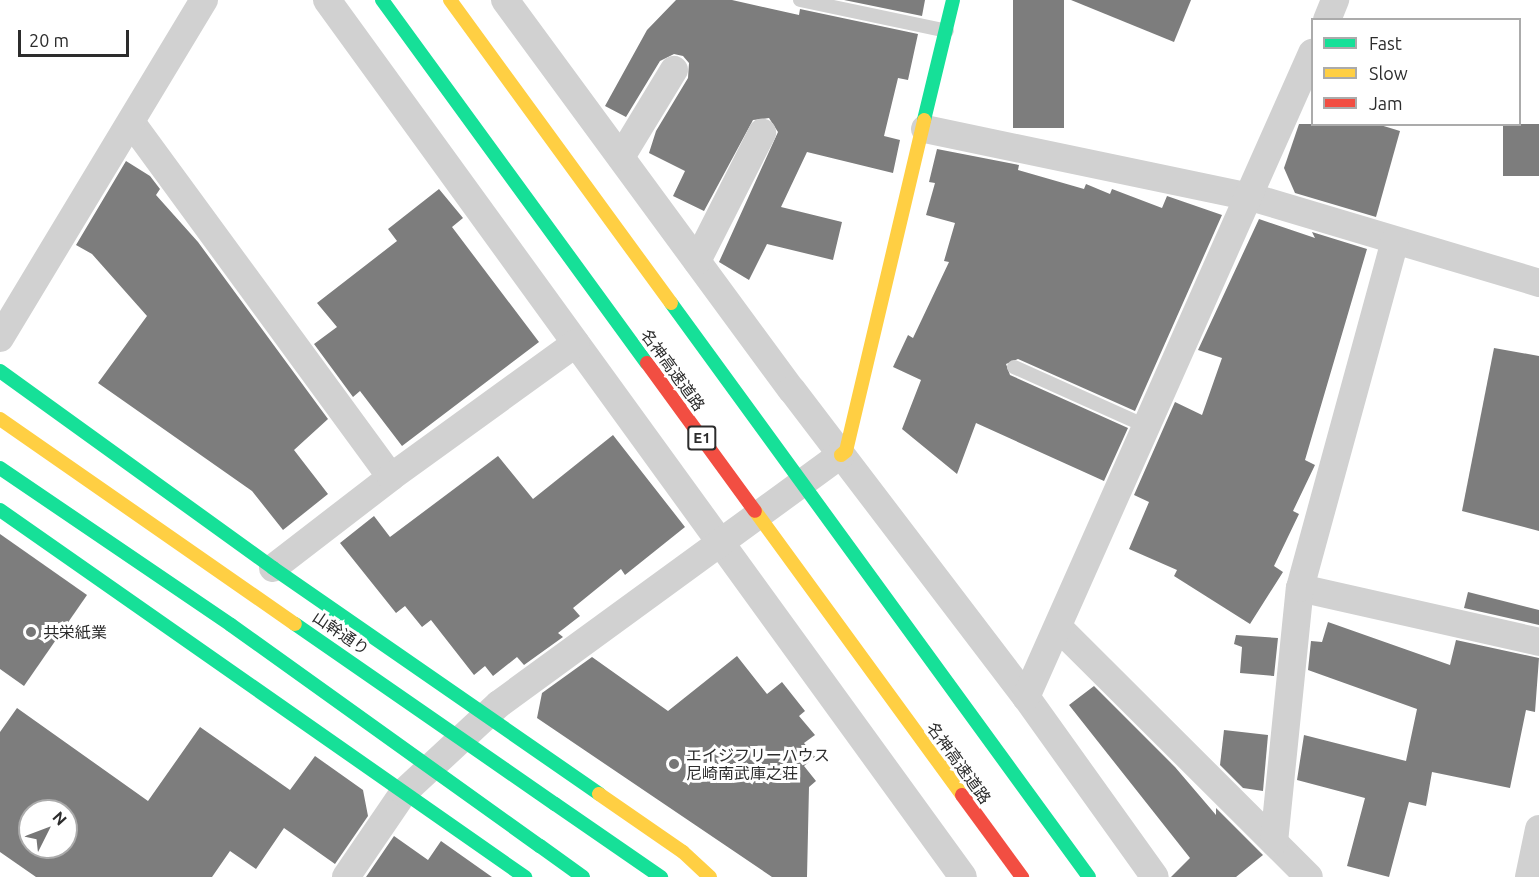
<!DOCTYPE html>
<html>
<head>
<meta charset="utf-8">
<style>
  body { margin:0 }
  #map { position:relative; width:1539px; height:877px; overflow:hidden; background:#fff; font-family:Ubuntu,"Noto Sans JP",sans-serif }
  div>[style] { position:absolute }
  .building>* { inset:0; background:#7d7d7d; transform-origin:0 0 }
  .lane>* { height:14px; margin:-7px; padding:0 7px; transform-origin:7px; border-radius:7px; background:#d1d1d1 }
  .street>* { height:28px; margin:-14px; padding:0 14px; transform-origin:14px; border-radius:14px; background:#d1d1d1 }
  .fast>* { height:14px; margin:-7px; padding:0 7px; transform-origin:7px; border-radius:7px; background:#16e098 }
  .slow>* { height:14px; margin:-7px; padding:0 7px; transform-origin:7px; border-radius:7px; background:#ffcf43 }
  .fast-bridge>* { height:14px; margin:-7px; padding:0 7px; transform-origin:7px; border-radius:7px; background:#16e098 }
  .slow-bridge>* { height:14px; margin:-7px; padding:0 7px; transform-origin:7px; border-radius:7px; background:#ffcf43 }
  .jam-bridge>* { height:14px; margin:-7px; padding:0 7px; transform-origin:7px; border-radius:7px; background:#f24e42 }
  .dots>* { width:16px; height:16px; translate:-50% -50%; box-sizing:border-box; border:3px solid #fff; border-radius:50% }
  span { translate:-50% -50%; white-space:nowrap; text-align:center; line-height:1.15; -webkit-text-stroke:6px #fff; paint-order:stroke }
  .shield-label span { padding:2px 4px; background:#fff; border:2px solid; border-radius:4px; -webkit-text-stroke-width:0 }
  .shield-label { font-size:15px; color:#2c2c2c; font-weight:700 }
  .street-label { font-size:16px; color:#2c2c2c }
  .poi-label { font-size:16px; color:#2c2c2c }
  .left { translate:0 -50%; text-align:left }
  .legend { position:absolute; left:1311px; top:18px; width:210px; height:108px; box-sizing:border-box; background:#fff; border:2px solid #ababab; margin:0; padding:8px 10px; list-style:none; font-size:18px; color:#2c2c2c }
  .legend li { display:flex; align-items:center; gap:12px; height:30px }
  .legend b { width:30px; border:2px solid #ababab }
  .north { position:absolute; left:18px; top:799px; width:60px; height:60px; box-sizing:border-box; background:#fff; border:2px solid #ababab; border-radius:50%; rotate:48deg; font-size:16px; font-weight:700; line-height:24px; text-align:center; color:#2c2c2c }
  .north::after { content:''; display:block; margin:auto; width:21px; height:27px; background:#767676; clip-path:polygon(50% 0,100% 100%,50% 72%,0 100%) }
  .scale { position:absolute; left:18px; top:30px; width:111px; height:27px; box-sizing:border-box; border:3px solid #2c2c2c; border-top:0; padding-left:8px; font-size:18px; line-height:21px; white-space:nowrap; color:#2c2c2c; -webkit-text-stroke:4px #fff; paint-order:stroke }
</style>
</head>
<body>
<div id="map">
  <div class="building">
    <div style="clip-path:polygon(676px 0,732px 0,799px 15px,800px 9px,918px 34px,908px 80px,898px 78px,884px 136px,900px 140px,893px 173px,807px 152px,781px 207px,842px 222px,833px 260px,767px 244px,749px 280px,719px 262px,778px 132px,769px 118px,753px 120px,704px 211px,673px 196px,685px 171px,649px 153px,656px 131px,688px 78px,689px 63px,683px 56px,674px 54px,660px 61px,626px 117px,605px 106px,647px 30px)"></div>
    <div style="clip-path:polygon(844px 0,925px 0,922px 16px)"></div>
    <div style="left:1013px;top:0;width:51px;height:128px"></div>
    <div style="clip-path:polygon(1071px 0,1191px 0,1174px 42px)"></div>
    <div style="clip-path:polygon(1299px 124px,1377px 124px,1400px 131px,1376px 217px,1295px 193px,1284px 168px)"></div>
    <div style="left:1503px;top:124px;width:36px;height:52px"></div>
    <div style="clip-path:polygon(937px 149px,1019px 165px,1018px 170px,1084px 189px,1086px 184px,1110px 194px,1112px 189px,1162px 208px,1167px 196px,1222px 215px,1135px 411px,1018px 359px,1006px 364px,1010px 375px,1128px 428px,1104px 481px,976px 423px,957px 474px,902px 429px,921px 380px,893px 367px,908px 335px,913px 338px,949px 262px,944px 261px,955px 223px,926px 215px,935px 183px,929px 182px)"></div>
    <div style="clip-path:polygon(126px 161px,150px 176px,160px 189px,156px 195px,198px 242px,328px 419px,294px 450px,328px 494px,283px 530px,252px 491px,98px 383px,147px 316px,92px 254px,76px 245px)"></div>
    <div style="clip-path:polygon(439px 189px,463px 218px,452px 227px,539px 342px,402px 446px,360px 391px,353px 397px,314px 344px,337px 327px,317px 303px,397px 241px,388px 229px)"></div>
    <div style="clip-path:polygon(1259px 219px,1315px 238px,1312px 232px,1367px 249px,1305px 460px,1315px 465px,1293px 511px,1299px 514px,1274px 566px,1283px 572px,1250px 624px,1174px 576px,1177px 570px,1129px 549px,1149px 502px,1134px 495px,1175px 402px,1202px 415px,1222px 358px,1198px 350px)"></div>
    <div style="clip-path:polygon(1494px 348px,1539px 356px,1539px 531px,1462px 511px)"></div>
    <div style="clip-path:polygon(613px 435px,685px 527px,625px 575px,621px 569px,573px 608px,580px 616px,558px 633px,563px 637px,524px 665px,517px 657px,493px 676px,485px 666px,474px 675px,431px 620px,422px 627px,405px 606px,396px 613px,340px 543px,374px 516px,390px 537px,498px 456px,533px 499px)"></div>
    <div style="clip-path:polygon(0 534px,87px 595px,24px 686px,0 669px)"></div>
    <div style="clip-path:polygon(1468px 592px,1539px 610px,1539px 625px,1464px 608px)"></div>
    <div style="clip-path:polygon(1328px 622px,1450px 665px,1456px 640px,1539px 658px,1535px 712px,1526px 710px,1510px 788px,1432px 772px,1426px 806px,1409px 802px,1389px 877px,1347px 866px,1365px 798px,1297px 780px,1304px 735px,1406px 761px,1417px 709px,1308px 670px,1311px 641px,1322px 642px)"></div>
    <div style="clip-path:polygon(1236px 635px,1278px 638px,1274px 676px,1240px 673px,1242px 647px,1234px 644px)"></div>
    <div style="clip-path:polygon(737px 656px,767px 694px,782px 682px,805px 711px,799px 716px,815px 735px,804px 743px,815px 757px,804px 766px,816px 781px,809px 787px,807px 877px,772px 877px,537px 718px,542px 693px,592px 657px,668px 711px)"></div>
    <div style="clip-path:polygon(1094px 686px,1175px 767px,1216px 815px,1216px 808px,1263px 855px,1236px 877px,1171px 877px,1190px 858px,1069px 705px)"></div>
    <div style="clip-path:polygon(evenodd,17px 708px,148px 801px,200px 727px,290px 790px,315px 756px,363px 790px,368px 816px,335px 864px,284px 828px,256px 869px,230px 851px,212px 877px,36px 877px,0 852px,0 732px,17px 708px,30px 811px,66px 811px,66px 847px,30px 847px,30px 811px)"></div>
    <div style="clip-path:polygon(1224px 730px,1268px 735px,1263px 791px,1243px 788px,1220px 765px)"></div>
    <div style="clip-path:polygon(394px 836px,428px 860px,441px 841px,492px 877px,366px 877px)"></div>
  </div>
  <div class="lane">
    <div style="left:800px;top:0;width:150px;rotate:11.9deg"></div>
    <div style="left:1014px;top:367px;width:147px;rotate:24.1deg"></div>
  </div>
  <div class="street">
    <div style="left:327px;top:0;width:1083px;rotate:54.05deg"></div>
    <div style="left:505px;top:0;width:484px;rotate:53.7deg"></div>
    <div style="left:792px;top:390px;width:386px;rotate:52.7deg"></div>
    <div style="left:1026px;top:697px;width:221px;rotate:54.4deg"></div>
    <div style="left:1327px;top:20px;width:22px;rotate:-68deg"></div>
    <div style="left:131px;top:122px;width:440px;rotate:53.8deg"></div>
    <div style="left:925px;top:129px;width:333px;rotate:11.8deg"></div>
    <div style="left:1251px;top:197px;width:301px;rotate:16.6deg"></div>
    <div style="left:621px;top:157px;width:102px;rotate:-58.7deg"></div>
    <div style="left:697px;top:261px;width:144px;rotate:-63.1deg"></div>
    <div style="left:0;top:338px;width:395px;rotate:-58.9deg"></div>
    <div style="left:273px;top:568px;width:149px;rotate:-37.6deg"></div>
    <div style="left:391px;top:477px;width:228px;rotate:-35.9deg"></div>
    <div style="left:1300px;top:588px;width:245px;rotate:12.7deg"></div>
    <div style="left:1058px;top:627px;width:354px;rotate:44.9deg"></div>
    <div style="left:1026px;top:697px;width:705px;rotate:-66.05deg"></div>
    <div style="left:1274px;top:842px;width:255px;rotate:-84.2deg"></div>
    <div style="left:1300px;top:588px;width:360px;rotate:-74.7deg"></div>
    <div style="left:346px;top:877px;width:103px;rotate:-55.7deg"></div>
    <div style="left:404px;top:792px;width:129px;rotate:-42.8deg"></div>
    <div style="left:499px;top:704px;width:423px;rotate:-36.1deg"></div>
    <div style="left:1529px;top:877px;width:49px;rotate:-78.2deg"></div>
  </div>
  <div class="fast">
    <div style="left:924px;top:120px;width:123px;rotate:-76.4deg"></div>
    <div style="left:0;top:371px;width:337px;rotate:35.8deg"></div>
    <div style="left:273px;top:568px;width:397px;rotate:34.7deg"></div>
    <div style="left:0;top:510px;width:641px;rotate:34.96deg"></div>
    <div style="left:555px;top:804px;width:129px;rotate:34.6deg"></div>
    <div style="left:540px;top:846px;width:53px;rotate:35.8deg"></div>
  </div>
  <div class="slow">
    <div style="left:841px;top:455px;width:6px;rotate:-39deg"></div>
    <div style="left:846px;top:451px;width:340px;rotate:-76.7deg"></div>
    <div style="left:599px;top:794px;width:102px;rotate:34.6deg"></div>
    <div style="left:683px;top:852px;width:37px;rotate:43deg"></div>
  </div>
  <div class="fast-bridge">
    <div style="left:382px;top:0;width:449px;rotate:53.9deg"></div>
    <div style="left:671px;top:303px;width:710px;rotate:53.94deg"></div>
    <div style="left:0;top:468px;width:279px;rotate:34.2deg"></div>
    <div style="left:231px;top:625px;width:380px;rotate:35.6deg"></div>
    <div style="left:295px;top:624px;width:316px;rotate:34.7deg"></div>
  </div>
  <div class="slow-bridge">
    <div style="left:450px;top:0;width:375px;rotate:53.9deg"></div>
    <div style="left:0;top:419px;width:359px;rotate:34.8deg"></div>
    <div style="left:755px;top:511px;width:351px;rotate:53.9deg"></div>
  </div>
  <div class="jam-bridge">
    <div style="left:647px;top:363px;width:183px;rotate:53.9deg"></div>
    <div style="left:962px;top:795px;width:102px;rotate:53.8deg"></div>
  </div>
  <div class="dots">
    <div style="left:31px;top:632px;background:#767676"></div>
    <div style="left:674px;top:764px;background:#767676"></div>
  </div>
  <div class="shield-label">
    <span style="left:702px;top:438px">E1</span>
  </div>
  <div class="street-label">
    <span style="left:673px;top:370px;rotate:54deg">名神高速道路</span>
    <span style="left:341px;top:633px;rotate:34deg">山幹通り</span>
    <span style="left:959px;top:763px;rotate:54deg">名神高速道路</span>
  </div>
  <div class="poi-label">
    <span class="left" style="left:43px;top:632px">共栄紙業</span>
    <span class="left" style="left:686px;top:764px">エイジフリーハウス<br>尼崎南武庫之荘</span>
  </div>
  <ul class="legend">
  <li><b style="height:8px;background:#16e098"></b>Fast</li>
  <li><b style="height:8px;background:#ffcf43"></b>Slow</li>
  <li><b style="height:8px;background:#f24e42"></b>Jam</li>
  </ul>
  <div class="north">N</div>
  <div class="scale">20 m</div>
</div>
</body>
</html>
